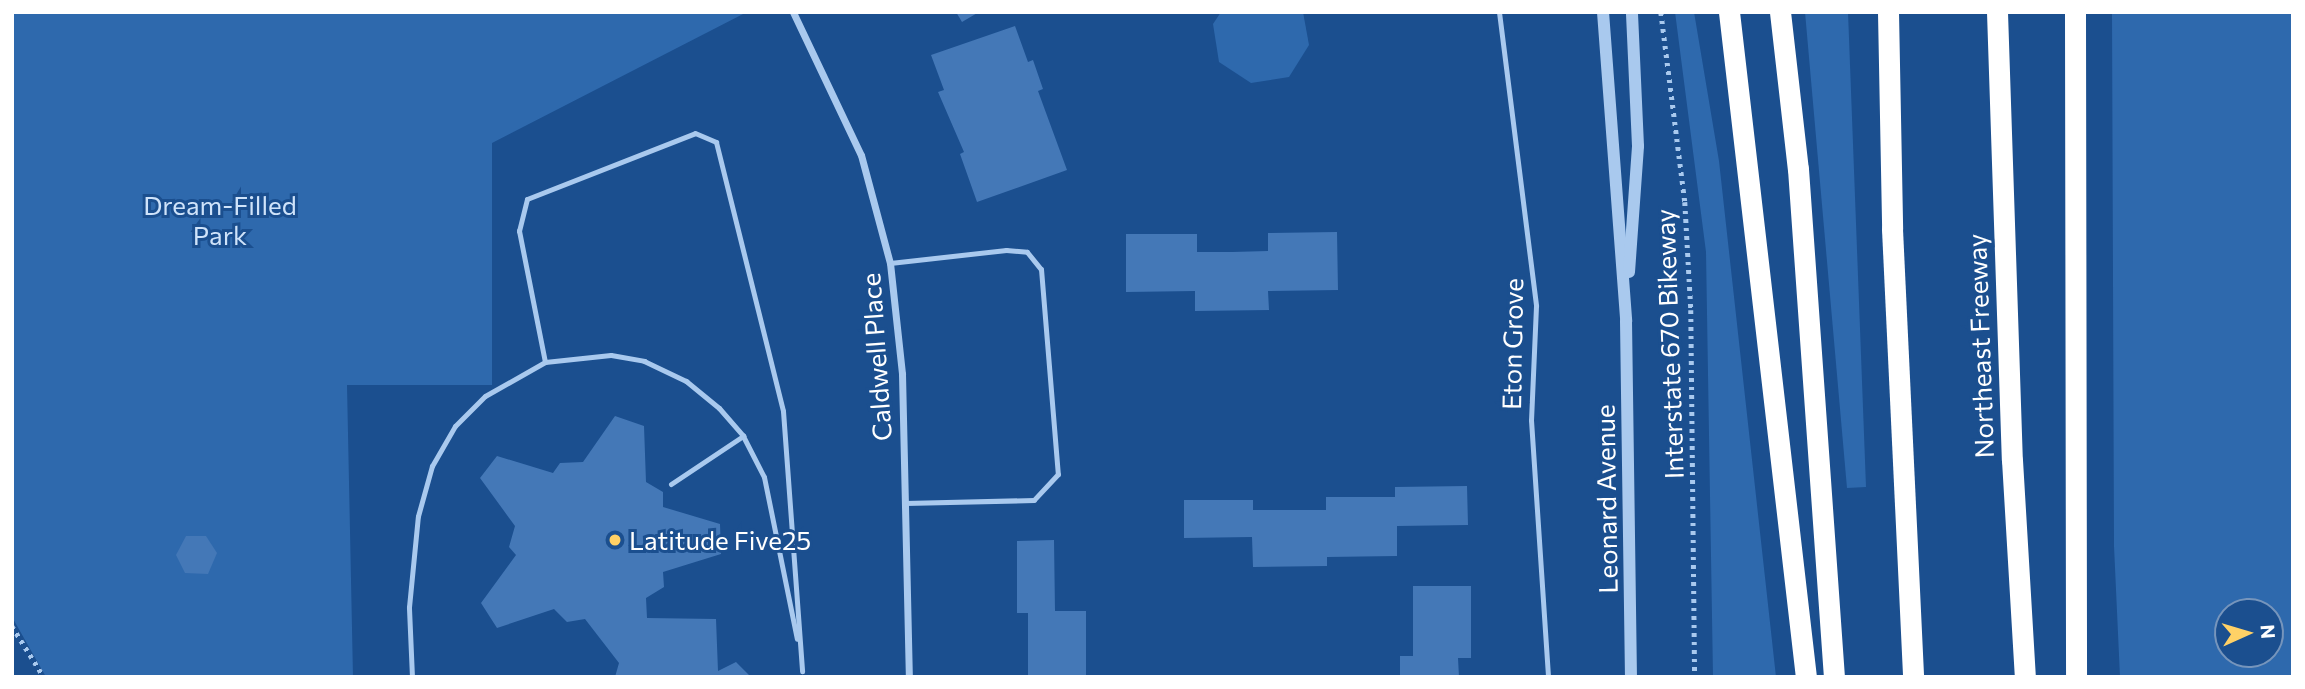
<!DOCTYPE html>
<html>
<head>
<meta charset="utf-8">
<style>
  body { margin:0 }
  #map { position:relative; width:2305px; height:689px; overflow:hidden; background:#1b4f8f; font-family:Commissioner,sans-serif }
  div>[style] { position:absolute }
  .green>* { inset:0; background:#2e69ad }
  .building>* { inset:0; background:#4478b7 }
  .path>* { height:4.5px; margin-top:-2.25px; transform-origin:0; background:repeating-linear-gradient(90deg,#a9c9ee 0 3.5px,transparent 0 8.5px) }
  .service>* { height:5px; margin:-2.5px; padding:0 2.5px; transform-origin:2.5px; border-radius:2.5px; background:#a9c9ee }
  .minor>* { height:7px; margin:-3.5px; padding:0 3.5px; transform-origin:3.5px; border-radius:3.5px; background:#a9c9ee }
  .tertiary>* { height:12px; margin:-6px; padding:0 6px; transform-origin:6px; border-radius:6px; background:#a9c9ee }
  .motorway>* { height:21px; margin:-10.5px; padding:0 10.5px; transform-origin:10.5px; border-radius:10.5px; background:#fff }
  .dots>* { width:19px; height:19px; translate:-50% -50%; box-sizing:border-box; border:4px solid #1b4f8f; border-radius:50% }
  span { translate:-50% -50%; white-space:nowrap; text-align:center; line-height:1.15; -webkit-text-stroke:6px #1b4f8f; paint-order:stroke }
  .park-label { font-size:26px; color:#cfe3fa }
  .street-label { font-size:26px; color:#fff }
  .poi-label { font-size:26px; color:#fff }
  .left { translate:0 -50%; text-align:left }
  .frame { position:absolute; inset:0; border:14px solid #fff; pointer-events:none }
  .north { position:absolute; left:2214px; top:598px; width:70px; height:70px; box-sizing:border-box; background:#1b4f8f; border:2px solid #7695bc; border-radius:50%; rotate:86deg; font-size:19px; font-weight:700; line-height:28px; text-align:center; color:#fff }
  .north::after { content:''; display:block; margin:auto; width:24px; height:32px; background:#ffd166; clip-path:polygon(50% 0,100% 100%,50% 72%,0 100%) }
</style>
</head>
<body>
<div id="map">
  <div class="green">
    <div style="clip-path:polygon(12px 12px,747px 12px,492px 143px,492px 385px,347px 385px,353px 677px,46px 677px,12px 617px)"></div>
    <div style="clip-path:polygon(1221px 12px,1303px 12px,1309px 45px,1289px 77px,1251px 83px,1219px 62px,1213px 24px)"></div>
    <div style="clip-path:polygon(1675px 12px,1694px 12px,1719px 161px,1776px 677px,1713px 677px,1706px 252px)"></div>
    <div style="clip-path:polygon(1805px 12px,1848px 12px,1866px 487px,1847px 488px)"></div>
    <div style="clip-path:polygon(evenodd,2112px 12px,2293px 12px,2293px 677px,2120px 677px,2114px 546px,2112px 12px,2270px 612px,2270px 654px,2228px 654px,2228px 612px,2270px 612px)"></div>
  </div>
  <div class="building">
    <div style="clip-path:polygon(956px 12px,979px 12px,962px 22px)"></div>
    <div style="clip-path:polygon(1015px 26px,1028px 62px,1033px 60px,1043px 89px,1038px 91px,1067px 170px,977px 202px,960px 154px,964px 152px,938px 92px,944px 90px,931px 55px)"></div>
    <div style="clip-path:polygon(1337px 232px,1338px 290px,1268px 291px,1269px 310px,1195px 311px,1195px 291px,1126px 292px,1126px 234px,1197px 234px,1197px 252px,1232px 252px,1268px 251px,1268px 233px)"></div>
    <div style="clip-path:polygon(615px 416px,644px 426px,646px 482px,663px 492px,663px 507px,720px 524px,721px 554px,663px 572px,664px 587px,646px 598px,647px 618px,716px 619px,718px 671px,736px 662px,751px 677px,615px 677px,619px 663px,585px 619px,567px 622px,554px 609px,497px 628px,481px 603px,516px 555px,509px 547px,515px 526px,480px 478px,497px 456px,553px 473px,560px 463px,583px 462px)"></div>
    <div style="clip-path:polygon(1467px 486px,1468px 525px,1397px 526px,1397px 556px,1327px 557px,1327px 566px,1253px 567px,1252px 537px,1184px 538px,1184px 500px,1253px 500px,1253px 510px,1326px 510px,1326px 497px,1395px 497px,1395px 487px)"></div>
    <div style="clip-path:polygon(186px 536px,206px 536px,217px 553px,208px 574px,185px 573px,176px 555px)"></div>
    <div style="clip-path:polygon(1054px 540px,1055px 611px,1086px 611px,1086px 677px,1028px 677px,1028px 613px,1017px 613px,1017px 541px)"></div>
    <div style="clip-path:polygon(1413px 586px,1471px 586px,1471px 658px,1458px 658px,1459px 677px,1400px 677px,1400px 656px,1413px 656px)"></div>
  </div>
  <div class="path">
    <div style="left:1661px;top:12px;width:192px;rotate:82.8deg"></div>
    <div style="left:1685px;top:202px;width:108px;rotate:86.8deg"></div>
    <div style="left:1691px;top:310px;width:367px;rotate:89.4deg"></div>
    <div style="left:12px;top:626px;width:60px;rotate:57.9deg"></div>
  </div>
  <div class="service">
    <div style="left:1499px;top:12px;width:296px;rotate:82.8deg"></div>
    <div style="left:1536px;top:306px;width:114px;rotate:92.5deg"></div>
    <div style="left:1531px;top:420px;width:258px;rotate:86.2deg"></div>
    <div style="left:890px;top:263px;width:117px;rotate:-6.4deg"></div>
    <div style="left:1006px;top:250px;width:21px;rotate:5deg"></div>
    <div style="left:1027px;top:252px;width:22px;rotate:51deg"></div>
    <div style="left:1041px;top:269px;width:206px;rotate:85.3deg"></div>
    <div style="left:1058px;top:474px;width:35px;rotate:133deg"></div>
    <div style="left:1034px;top:500px;width:129px;rotate:178.7deg"></div>
    <div style="left:545px;top:362px;width:134px;rotate:-101.2deg"></div>
    <div style="left:519px;top:231px;width:33px;rotate:-76deg"></div>
    <div style="left:527px;top:199px;width:180px;rotate:-21.4deg"></div>
    <div style="left:695px;top:133px;width:23px;rotate:23deg"></div>
    <div style="left:716px;top:142px;width:277px;rotate:76deg"></div>
    <div style="left:783px;top:411px;width:261px;rotate:85.8deg"></div>
    <div style="left:671px;top:484px;width:87px;rotate:-33.7deg"></div>
    <div style="left:412px;top:677px;width:70px;rotate:-92.5deg"></div>
    <div style="left:409px;top:607px;width:91px;rotate:-84.4deg"></div>
    <div style="left:418px;top:516px;width:52px;rotate:-74.4deg"></div>
    <div style="left:432px;top:466px;width:46px;rotate:-60.1deg"></div>
    <div style="left:455px;top:426px;width:42px;rotate:-45deg"></div>
    <div style="left:485px;top:396px;width:69px;rotate:-29.5deg"></div>
    <div style="left:545px;top:362px;width:66px;rotate:-6.1deg"></div>
    <div style="left:611px;top:355px;width:34px;rotate:10deg"></div>
    <div style="left:644px;top:361px;width:47px;rotate:25.5deg"></div>
    <div style="left:686px;top:381px;width:43px;rotate:39.3deg"></div>
    <div style="left:719px;top:408px;width:37px;rotate:49deg"></div>
    <div style="left:743px;top:436px;width:46px;rotate:62.9deg"></div>
    <div style="left:764px;top:477px;width:165px;rotate:78.5deg"></div>
  </div>
  <div class="minor">
    <div style="left:793px;top:12px;width:158px;rotate:64.6deg"></div>
    <div style="left:861px;top:155px;width:112px;rotate:75deg"></div>
    <div style="left:890px;top:263px;width:112px;rotate:83.8deg"></div>
    <div style="left:902px;top:374px;width:303px;rotate:88.7deg"></div>
  </div>
  <div class="tertiary">
    <div style="left:1603px;top:12px;width:310px;rotate:85.7deg"></div>
    <div style="left:1626px;top:321px;width:356px;rotate:89.2deg"></div>
    <div style="left:1629px;top:272px;width:126px;rotate:-85.9deg"></div>
    <div style="left:1638px;top:146px;width:134px;rotate:-92.6deg"></div>
  </div>
  <div class="motorway">
    <div style="left:1729px;top:12px;width:669px;rotate:83.4deg"></div>
    <div style="left:1780px;top:12px;width:158px;rotate:83.5deg"></div>
    <div style="left:1798px;top:169px;width:509px;rotate:85.95deg"></div>
    <div style="left:1888px;top:12px;width:217px;rotate:88.9deg"></div>
    <div style="left:1892px;top:229px;width:448px;rotate:87.3deg"></div>
    <div style="left:1997px;top:12px;width:448px;rotate:88.1deg"></div>
    <div style="left:2012px;top:460px;width:217px;rotate:86.6deg"></div>
    <div style="left:2075px;top:12px;width:665px;rotate:89.91deg"></div>
  </div>
  <div class="dots">
    <div style="left:615px;top:540px;background:#ffd166"></div>
  </div>
  <div class="park-label">
    <span style="left:220px;top:220px">Dream-Filled<br>Park</span>
  </div>
  <div class="street-label">
    <span style="left:1512px;top:344px;rotate:-89deg">Eton Grove</span>
    <span style="left:1669px;top:344px;rotate:-92deg">Interstate 670 Bikeway</span>
    <span style="left:1980px;top:346px;rotate:-92deg">Northeast Freeway</span>
    <span style="left:876px;top:357px;rotate:-94deg">Caldwell Place</span>
    <span style="left:1606px;top:499px;rotate:-91deg">Leonard Avenue</span>
  </div>
  <div class="poi-label">
    <span class="left" style="left:629px;top:540px">Latitude Five25</span>
  </div>
  <div class="frame"></div>
  <div class="north">N</div>
</div>
</body>
</html>
